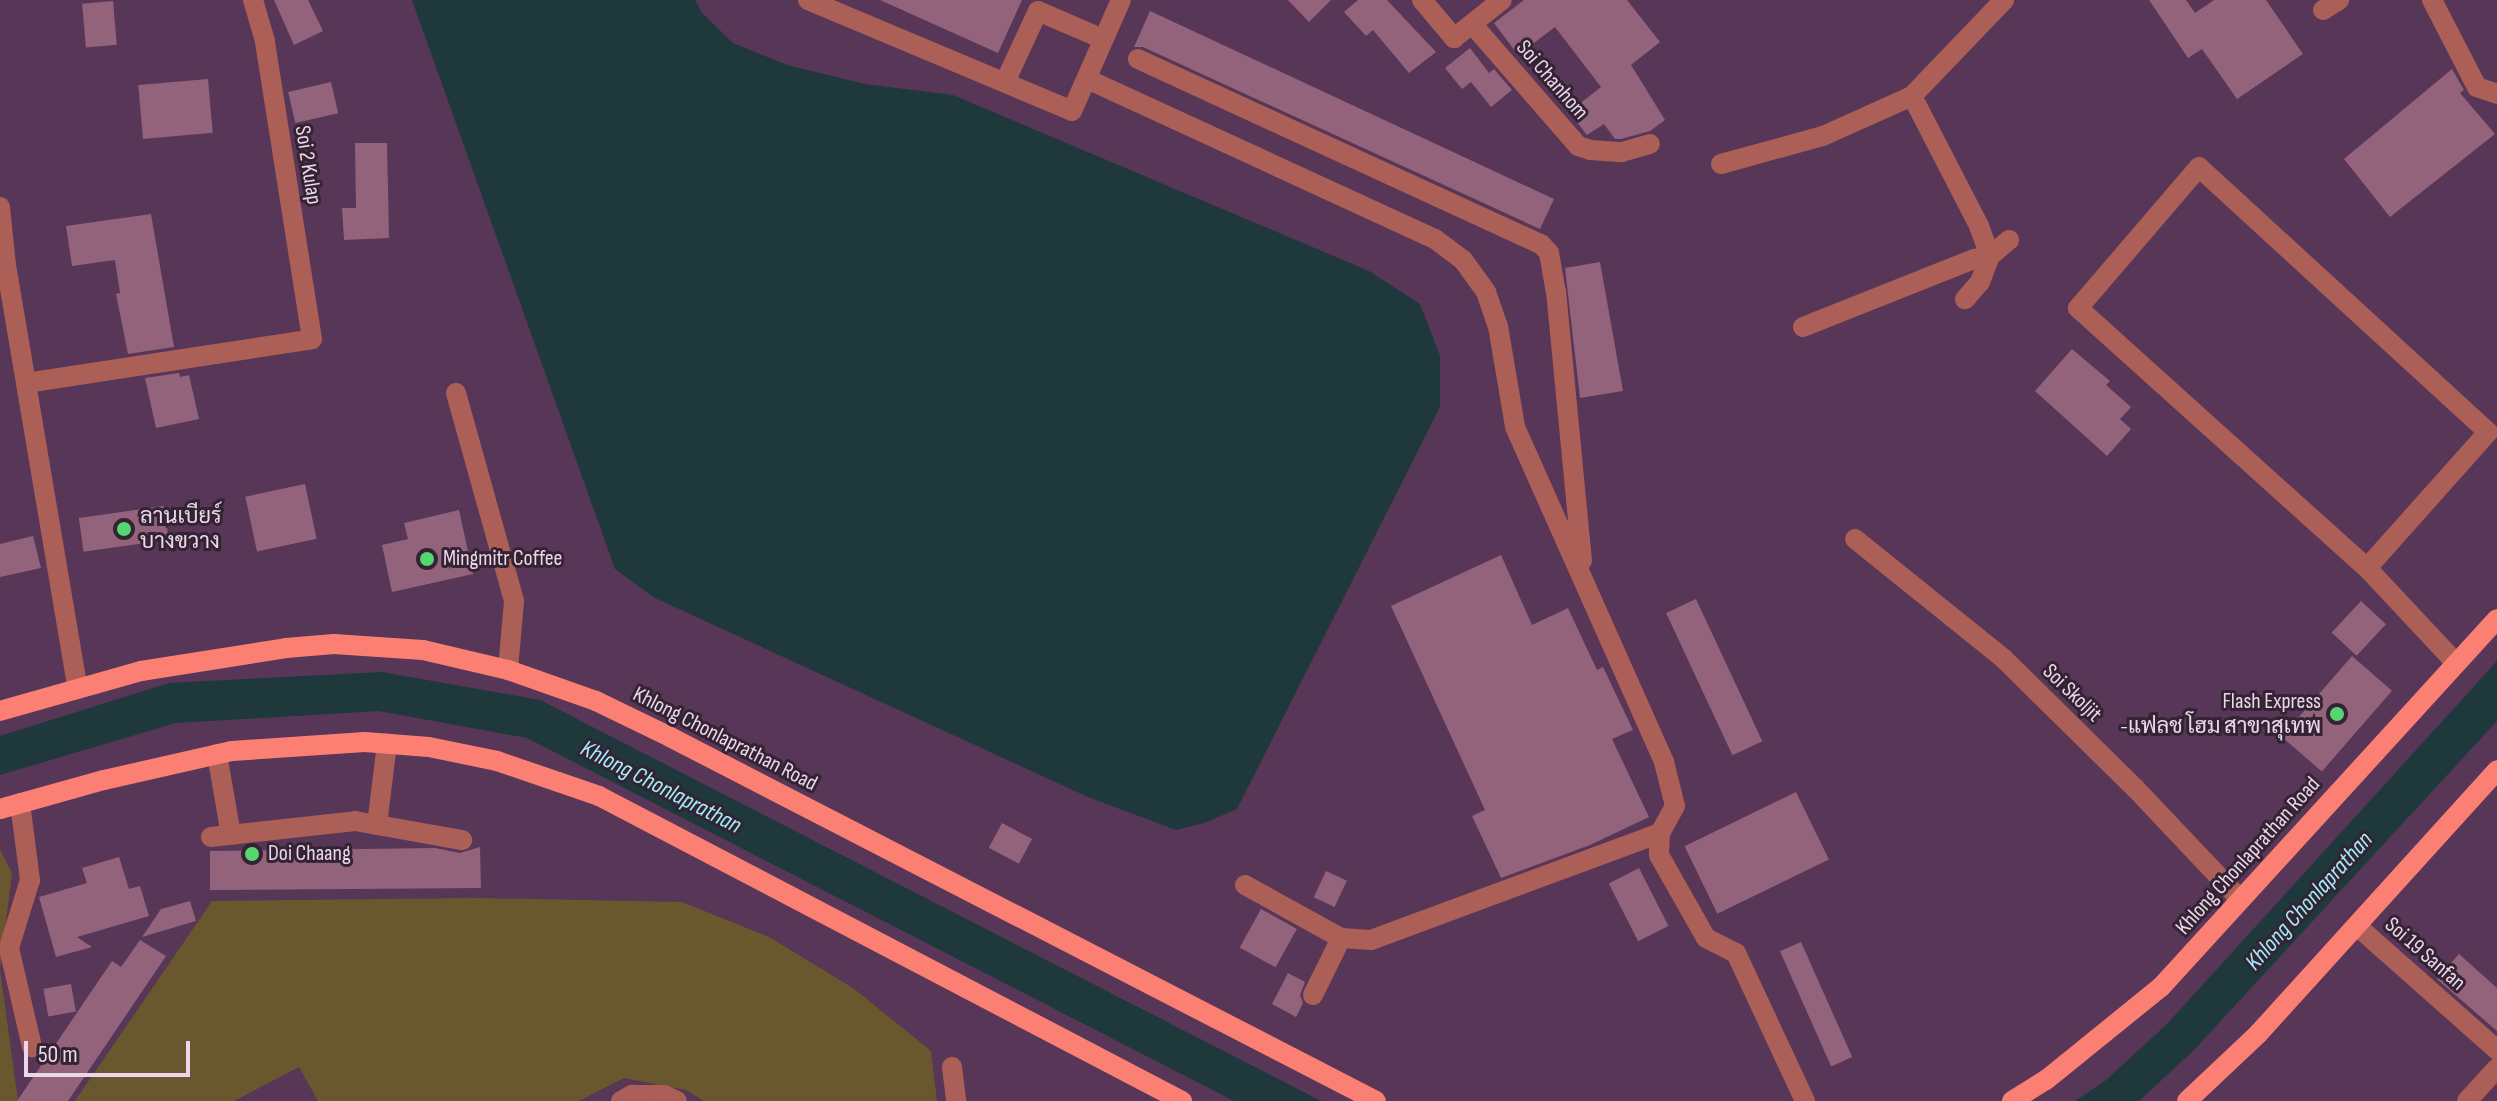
<!DOCTYPE html>
<html>
<head>
<meta charset="utf-8">
<style>
  body { margin:0 }
  #map { position:relative; width:2497px; height:1101px; overflow:hidden; background:#583657; font-family:"Sofia Sans Condensed",Sarabun,sans-serif }
  div>[style] { position:absolute }
  .green>* { inset:0; background:#69582d }
  .water>* { inset:0; background:#1e383c }
  .building>* { inset:0; background:#93637c; transform-origin:0 0 }
  .minor>* { height:20px; margin:-10px; padding:0 10px; transform-origin:10px; border-radius:10px; background:#ab5f56 }
  .major>* { height:20px; margin:-10px; padding:0 10px; transform-origin:10px; border-radius:10px; background:#fb8073 }
  .dots>* { width:22px; height:22px; translate:-50% -50%; box-sizing:border-box; border:4px solid #342433; border-radius:50% }
  span { translate:-50% -50%; white-space:nowrap; text-align:center; line-height:1.15; -webkit-text-stroke:6px #342433; paint-order:stroke }
  .street-label { font-size:22px; color:#ebd6ea }
  .poi-label { font-size:22px; color:#ebd6ea }
  .left { translate:0 -50%; text-align:left }
  .right { translate:-100% -50%; text-align:right }
  .water-label { font-size:24px; color:#a0eef9; font-style:italic }
  .scale { position:absolute; left:24px; top:1041px; width:166px; height:36px; box-sizing:border-box; border:4px solid #ebd6ea; border-top:0; padding-left:10px; font-size:24px; line-height:28px; white-space:nowrap; color:#ebd6ea; -webkit-text-stroke:6px #342433; paint-order:stroke }
</style>
</head>
<body>
<div id="map">
  <div class="green">
    <div style="clip-path:polygon(0 850px,12px 873px,0 970px,18px 1101px,0 1101px)"></div>
    <div style="clip-path:polygon(477px 898px,682px 902px,769px 937px,853px 988px,931px 1051px,937px 1101px,704px 1101px,686px 1090px,624px 1078px,579px 1101px,318px 1101px,299px 1067px,234px 1101px,75px 1101px,212px 901px)"></div>
  </div>
  <div class="water">
    <div style="clip-path:polygon(412px 0,695px 0,702px 13px,733px 43px,787px 65px,865px 84px,953px 95px,1369px 271px,1420px 304px,1440px 356px,1440px 407px,1237px 809px,1204px 823px,1176px 830px,1088px 797px,655px 598px,615px 569px)"></div>
    <div style="clip-path:polygon(2497px 661px,2497px 721px,2193px 1051px,2139px 1101px,2075px 1101px,2105px 1081px,2167px 1024px)"></div>
    <div style="clip-path:polygon(382px 672px,540px 700px,1321px 1101px,1234px 1101px,527px 738px,379px 711px,176px 723px,0 775px,0 736px,169px 683px)"></div>
  </div>
  <div class="building">
    <div style="clip-path:polygon(274px 0,308px 0,323px 31px,294px 45px)"></div>
    <div style="clip-path:polygon(880px 0,1022px 0,998px 53px)"></div>
    <div style="clip-path:polygon(1288px 0,1331px 0,1309px 22px)"></div>
    <div style="clip-path:polygon(1358px 0,1387px 0,1436px 52px,1409px 73px,1373px 30px,1366px 36px,1344px 12px)"></div>
    <div style="clip-path:polygon(1524px 0,1627px 0,1660px 42px,1631px 65px,1665px 120px,1650px 131px,1621px 139px,1615px 139px,1604px 124px,1587px 135px,1569px 112px,1601px 87px,1555px 27px,1518px 55px,1494px 23px)"></div>
    <div style="clip-path:polygon(2149px 0,2186px 0,2195px 13px,2214px 0,2266px 0,2303px 54px,2237px 99px,2202px 49px,2188px 58px)"></div>
    <div style="left:113px;top:1px;width:44px;height:31px;rotate:85deg"></div>
    <div style="clip-path:polygon(1150px 11px,1554px 199px,1540px 229px,1143px 47px,1134px 47px)"></div>
    <div style="clip-path:polygon(1470px 48px,1489px 73px,1494px 69px,1512px 90px,1491px 107px,1471px 82px,1462px 89px,1445px 68px)"></div>
    <div style="clip-path:polygon(2452px 69px,2464px 90px,2460px 93px,2495px 134px,2390px 217px,2344px 159px)"></div>
    <div style="left:208px;top:79px;width:54px;height:70px;rotate:85deg"></div>
    <div style="left:331px;top:82px;width:32px;height:44px;rotate:77deg"></div>
    <div style="clip-path:polygon(355px 143px,387px 143px,389px 238px,344px 240px,342px 208px,356px 208px)"></div>
    <div style="clip-path:polygon(151px 214px,174px 347px,128px 354px,116px 294px,120px 293px,115px 260px,72px 266px,66px 226px)"></div>
    <div style="clip-path:polygon(1600px 262px,1623px 391px,1580px 398px,1565px 268px)"></div>
    <div style="clip-path:polygon(2072px 349px,2110px 381px,2106px 385px,2131px 407px,2120px 419px,2131px 429px,2107px 456px,2035px 391px)"></div>
    <div style="clip-path:polygon(179px 373px,180px 377px,189px 375px,199px 419px,156px 428px,145px 378px)"></div>
    <div style="left:305px;top:484px;width:56px;height:61px;rotate:78deg"></div>
    <div style="left:164px;top:506px;width:34px;height:86px;rotate:82deg"></div>
    <div style="clip-path:polygon(459px 510px,473px 574px,392px 592px,382px 545px,408px 539px,404px 523px)"></div>
    <div style="clip-path:polygon(33px 536px,41px 568px,0 577px,0 544px)"></div>
    <div style="clip-path:polygon(1501px 555px,1532px 625px,1568px 608px,1597px 670px,1603px 667px,1633px 730px,1612px 739px,1649px 817px,1590px 845px,1501px 878px,1472px 816px,1485px 810px,1391px 606px)"></div>
    <div style="left:1696px;top:599px;width:157px;height:33px;rotate:65deg"></div>
    <div style="left:2361px;top:601px;width:34px;height:43px;rotate:43deg"></div>
    <div style="left:2352px;top:656px;width:53px;height:107px;rotate:41deg"></div>
    <div style="left:1796px;top:792px;width:75px;height:124px;rotate:64deg"></div>
    <div style="left:1002px;top:823px;width:34px;height:28px;rotate:28deg"></div>
    <div style="clip-path:polygon(480px 847px,481px 888px,210px 890px,210px 851px,435px 848px,460px 853px)"></div>
    <div style="clip-path:polygon(119px 857px,129px 889px,140px 886px,149px 916px,77px 937px,92px 947px,56px 957px,39px 897px,87px 883px,82px 868px)"></div>
    <div style="left:1639px;top:868px;width:65px;height:34px;rotate:63deg"></div>
    <div style="left:1326px;top:871px;width:23px;height:29px;rotate:25deg"></div>
    <div style="clip-path:polygon(190px 901px,196px 921px,142px 937px,161px 909px)"></div>
    <div style="left:1261px;top:909px;width:41px;height:44px;rotate:29deg"></div>
    <div style="clip-path:polygon(140px 940px,166px 956px,68px 1101px,17px 1101px,112px 961px,121px 967px)"></div>
    <div style="left:1801px;top:942px;width:126px;height:23px;rotate:66deg"></div>
    <div style="clip-path:polygon(2459px 954px,2497px 988px,2497px 1031px,2437px 979px)"></div>
    <div style="clip-path:polygon(1288px 973px,1305px 982px,1300px 995px,1303px 1003px,1296px 1017px,1272px 1004px)"></div>
    <div style="left:71px;top:984px;width:28px;height:28px;rotate:80deg"></div>
  </div>
  <div class="minor">
    <div style="left:808px;top:0;width:286px;rotate:22.8deg"></div>
    <div style="left:1072px;top:111px;width:121px;rotate:-66.2deg"></div>
    <div style="left:1422px;top:0;width:50px;rotate:49.9deg"></div>
    <div style="left:1454px;top:38px;width:61px;rotate:-38.4deg"></div>
    <div style="left:2432px;top:0;width:98px;rotate:62.7deg"></div>
    <div style="left:2477px;top:87px;width:21px;rotate:19deg"></div>
    <div style="left:2323px;top:10px;width:19px;rotate:-32deg"></div>
    <div style="left:1473px;top:25px;width:160px;rotate:49deg"></div>
    <div style="left:1578px;top:146px;width:13px;rotate:18deg"></div>
    <div style="left:1590px;top:150px;width:32px;rotate:4deg"></div>
    <div style="left:1622px;top:152px;width:29px;rotate:-16deg"></div>
    <div style="left:1138px;top:59px;width:443px;rotate:24.7deg"></div>
    <div style="left:1541px;top:244px;width:12px;rotate:48deg"></div>
    <div style="left:1549px;top:253px;width:39px;rotate:80deg"></div>
    <div style="left:1556px;top:291px;width:271px;rotate:84.5deg"></div>
    <div style="left:1087px;top:79px;width:383px;rotate:24.7deg"></div>
    <div style="left:1435px;top:239px;width:35px;rotate:37deg"></div>
    <div style="left:1463px;top:260px;width:39px;rotate:54deg"></div>
    <div style="left:1486px;top:292px;width:36px;rotate:71deg"></div>
    <div style="left:1498px;top:326px;width:102px;rotate:80.4deg"></div>
    <div style="left:1515px;top:427px;width:367px;rotate:66deg"></div>
    <div style="left:1664px;top:762px;width:45px;rotate:76deg"></div>
    <div style="left:1675px;top:806px;width:31px;rotate:119deg"></div>
    <div style="left:1660px;top:833px;width:22px;rotate:93deg"></div>
    <div style="left:1659px;top:855px;width:95px;rotate:60.5deg"></div>
    <div style="left:1706px;top:938px;width:34px;rotate:27deg"></div>
    <div style="left:1736px;top:953px;width:163px;rotate:65deg"></div>
    <div style="left:1005px;top:82px;width:78px;rotate:-65.1deg"></div>
    <div style="left:1038px;top:11px;width:71px;rotate:23.3deg"></div>
    <div style="left:1912px;top:96px;width:146px;rotate:62.7deg"></div>
    <div style="left:1979px;top:226px;width:32px;rotate:70deg"></div>
    <div style="left:1990px;top:256px;width:28px;rotate:111deg"></div>
    <div style="left:1980px;top:282px;width:23px;rotate:131deg"></div>
    <div style="left:1721px;top:164px;width:106px;rotate:-15.4deg"></div>
    <div style="left:1823px;top:136px;width:98px;rotate:-24.2deg"></div>
    <div style="left:1912px;top:96px;width:133px;rotate:-46.2deg"></div>
    <div style="left:0;top:207px;width:58px;rotate:84.1deg"></div>
    <div style="left:6px;top:265px;width:430px;rotate:80.4deg"></div>
    <div style="left:1803px;top:327px;width:184px;rotate:-21.7deg"></div>
    <div style="left:1974px;top:259px;width:16px;rotate:-11deg"></div>
    <div style="left:1990px;top:256px;width:25px;rotate:-40deg"></div>
    <div style="left:26px;top:383px;width:289px;rotate:-8.7deg"></div>
    <div style="left:312px;top:339px;width:302px;rotate:-99deg"></div>
    <div style="left:265px;top:41px;width:43px;rotate:-106.3deg"></div>
    <div style="left:456px;top:393px;width:216px;rotate:74.4deg"></div>
    <div style="left:514px;top:601px;width:69px;rotate:95deg"></div>
    <div style="left:1855px;top:539px;width:191px;rotate:38.8deg"></div>
    <div style="left:2004px;top:659px;width:184px;rotate:44.6deg"></div>
    <div style="left:2135px;top:788px;width:153px;rotate:46.6deg"></div>
    <div style="left:2367px;top:568px;width:182px;rotate:-48.3deg"></div>
    <div style="left:2488px;top:432px;width:392px;rotate:-137.5deg"></div>
    <div style="left:2199px;top:167px;width:186px;rotate:130.6deg"></div>
    <div style="left:2078px;top:308px;width:389px;rotate:42deg"></div>
    <div style="left:2367px;top:568px;width:130px;rotate:46.9deg"></div>
    <div style="left:217px;top:754px;width:82px;rotate:80.2deg"></div>
    <div style="left:20px;top:803px;width:78px;rotate:82.6deg"></div>
    <div style="left:30px;top:880px;width:71px;rotate:107.2deg"></div>
    <div style="left:9px;top:948px;width:102px;rotate:76.9deg"></div>
    <div style="left:377px;top:825px;width:82px;rotate:-83deg"></div>
    <div style="left:211px;top:837px;width:145px;rotate:-6.3deg"></div>
    <div style="left:355px;top:821px;width:109px;rotate:10.1deg"></div>
    <div style="left:1245px;top:885px;width:110px;rotate:28.9deg"></div>
    <div style="left:1341px;top:938px;width:30px;rotate:4deg"></div>
    <div style="left:1371px;top:940px;width:308px;rotate:-20.3deg"></div>
    <div style="left:2357px;top:926px;width:187px;rotate:41.5deg"></div>
    <div style="left:1313px;top:995px;width:64px;rotate:-63.8deg"></div>
    <div style="left:952px;top:1067px;width:34px;rotate:83deg"></div>
    <div style="left:621px;top:1101px;width:13px;rotate:-29deg"></div>
    <div style="left:632px;top:1095px;width:32px"></div>
    <div style="left:664px;top:1095px;width:14px;rotate:25deg"></div>
    <div style="left:2467px;top:1101px;width:45px;rotate:-47.7deg"></div>
  </div>
  <div class="major">
    <div style="left:0;top:711px;width:147px;rotate:-15.8deg"></div>
    <div style="left:141px;top:671px;width:147px;rotate:-9deg"></div>
    <div style="left:286px;top:648px;width:48px;rotate:-4.8deg"></div>
    <div style="left:334px;top:644px;width:89px;rotate:3.9deg"></div>
    <div style="left:423px;top:650px;width:87px;rotate:13.2deg"></div>
    <div style="left:508px;top:670px;width:93px;rotate:19.4deg"></div>
    <div style="left:596px;top:701px;width:82px;rotate:25.9deg"></div>
    <div style="left:670px;top:737px;width:794px;rotate:27.27deg"></div>
    <div style="left:0;top:809px;width:108px;rotate:-15.6deg"></div>
    <div style="left:104px;top:780px;width:131px;rotate:-12.8deg"></div>
    <div style="left:232px;top:751px;width:133px;rotate:-3.9deg"></div>
    <div style="left:365px;top:742px;width:64px;rotate:4.5deg"></div>
    <div style="left:429px;top:747px;width:69px;rotate:11.6deg"></div>
    <div style="left:497px;top:761px;width:108px;rotate:18.9deg"></div>
    <div style="left:599px;top:796px;width:658px;rotate:27.62deg"></div>
    <div style="left:2012px;top:1101px;width:40px;rotate:-32deg"></div>
    <div style="left:2046px;top:1080px;width:148px;rotate:-39deg"></div>
    <div style="left:2161px;top:987px;width:498px;rotate:-47.6deg"></div>
    <div style="left:2187px;top:1101px;width:98px;rotate:-43.3deg"></div>
    <div style="left:2258px;top:1034px;width:356px;rotate:-47.8deg"></div>
  </div>
  <div class="dots">
    <div style="left:124px;top:529px;background:#57d570"></div>
    <div style="left:427px;top:559px;background:#57d570"></div>
    <div style="left:2337px;top:714px;background:#57d570"></div>
    <div style="left:252px;top:854px;background:#57d570"></div>
  </div>
  <div class="street-label">
    <span style="left:1552px;top:80px;rotate:49deg">Soi Chanhom</span>
    <span style="left:308px;top:165px;rotate:81deg">Soi 2 Kulap</span>
    <span style="left:2072px;top:693px;rotate:44deg">Soi Skoljit</span>
    <span style="left:725px;top:739px;rotate:27deg">Khlong Chonlaprathan Road</span>
    <span style="left:2248px;top:856px;rotate:-48deg">Khlong Chonlaprathan Road</span>
    <span style="left:2425px;top:954px;rotate:41deg">Soi 19 Sanfan</span>
  </div>
  <div class="poi-label">
    <span class="left" style="left:140px;top:529px">ลานเบียร์<br>บางขวาง</span>
    <span class="left" style="left:443px;top:559px">Mingmitr Coffee</span>
    <span class="right" style="left:2321px;top:714px">Flash Express<br>-แฟลช โฮม สาขาสุเทพ</span>
    <span class="left" style="left:268px;top:854px">Doi Chaang</span>
  </div>
  <div class="water-label">
    <span style="left:661px;top:787px;rotate:27deg">Khlong Chonlaprathan</span>
    <span style="left:2309px;top:901px;rotate:-48deg">Khlong Chonlaprathan</span>
  </div>
  <div class="scale">50 m</div>
</div>
</body>
</html>
